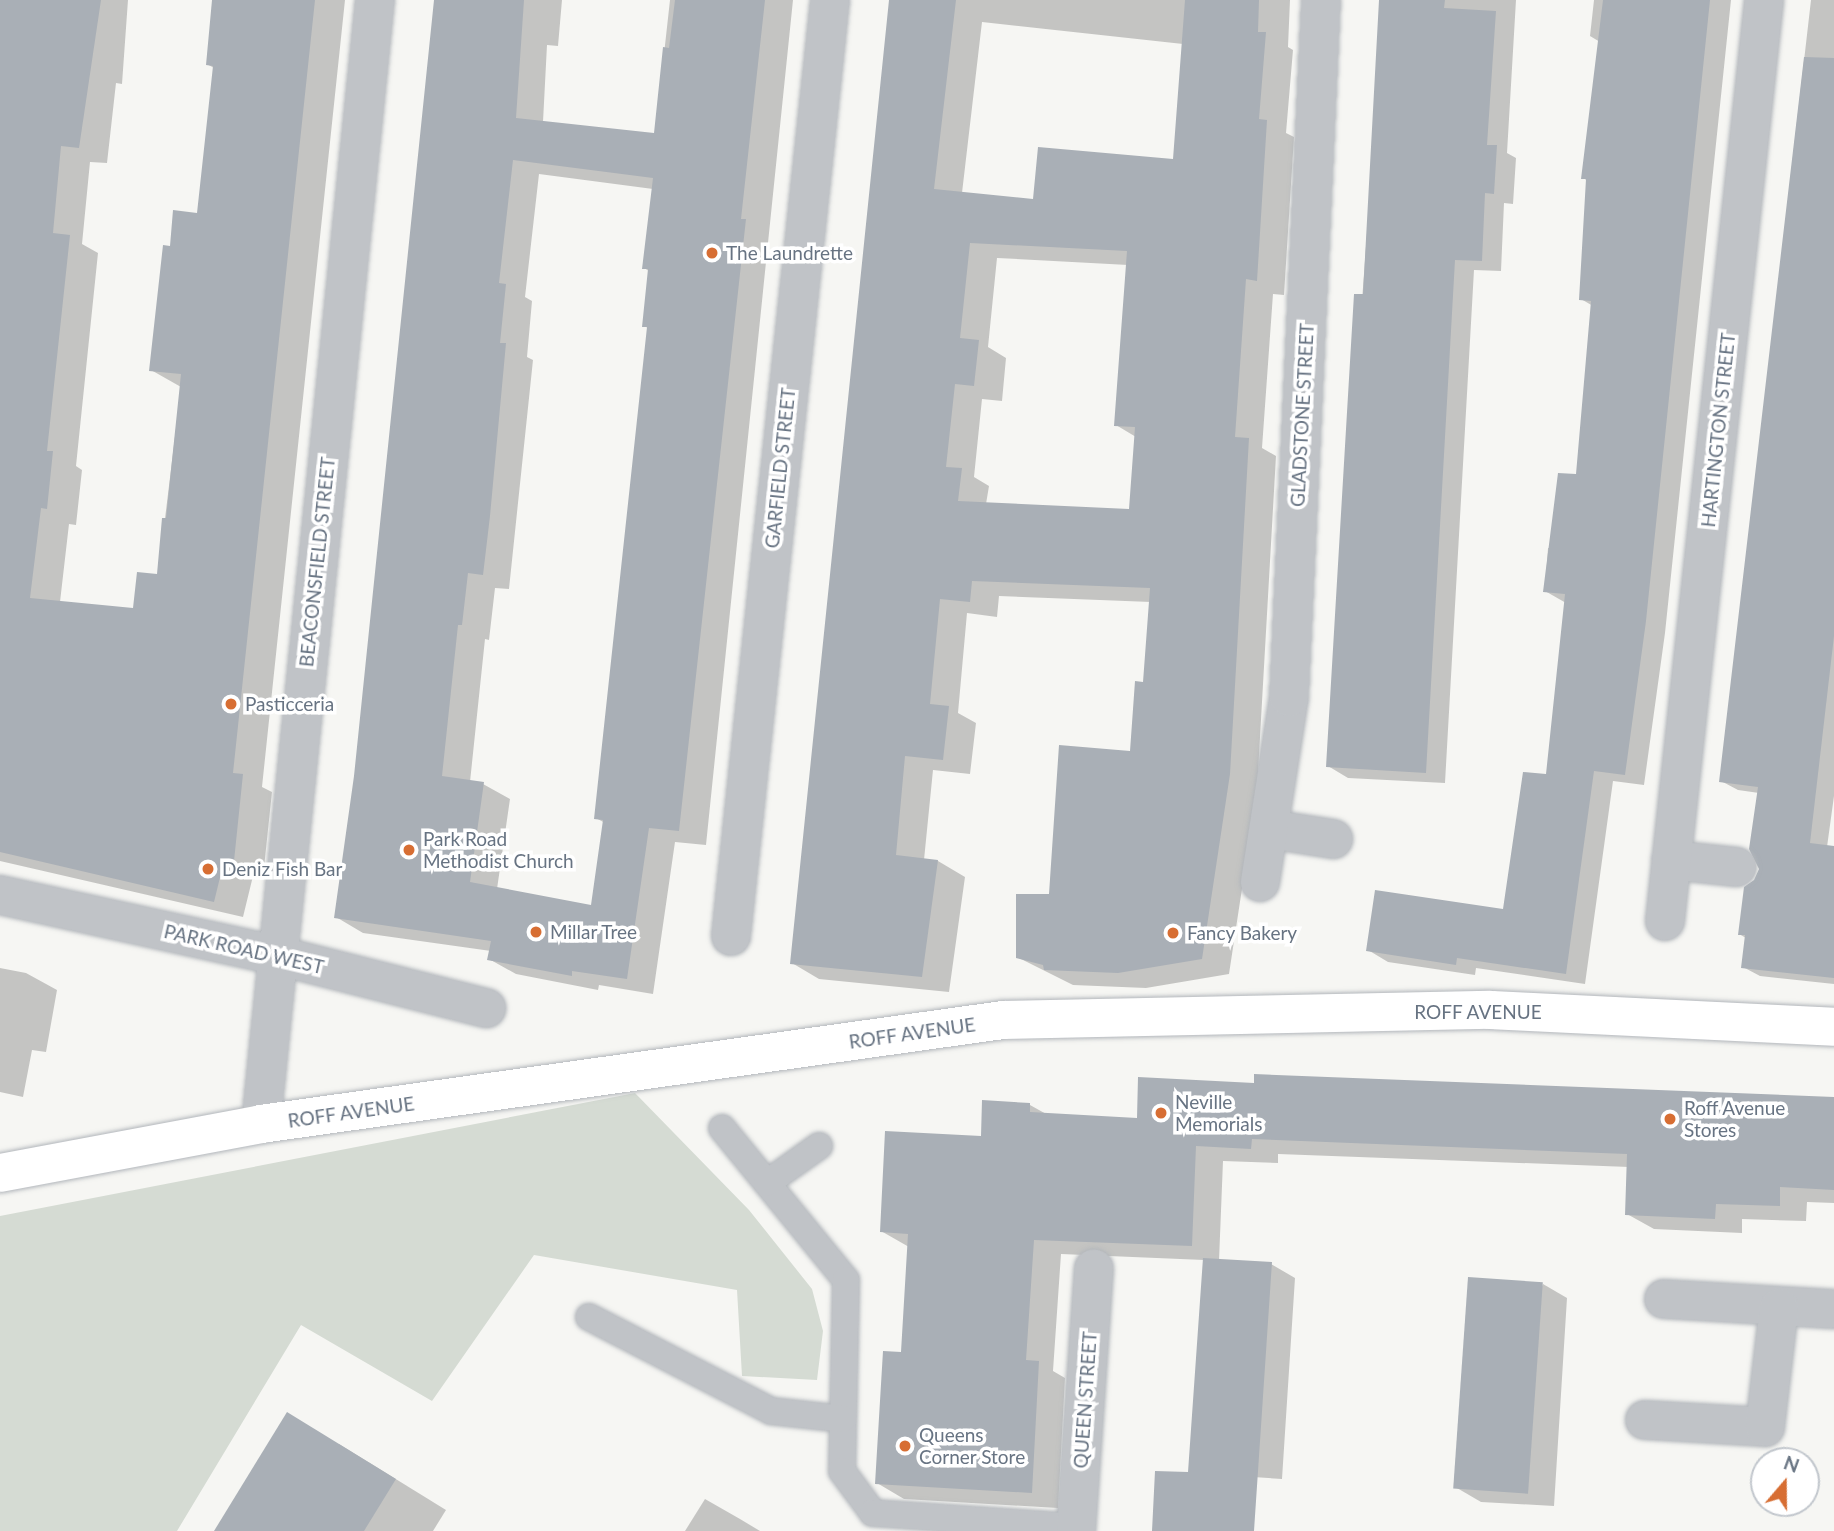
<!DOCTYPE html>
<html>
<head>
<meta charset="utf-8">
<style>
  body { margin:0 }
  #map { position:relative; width:1834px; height:1531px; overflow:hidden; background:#f6f6f3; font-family:Lato,sans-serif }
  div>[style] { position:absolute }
  .green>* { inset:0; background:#d5dbd3 }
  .shadow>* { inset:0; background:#0003 }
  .building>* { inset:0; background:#a9afb6; transform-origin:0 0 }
  .roads { filter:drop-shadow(0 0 2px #b2b6bb) drop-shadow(0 0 2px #b2b6bb) }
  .lane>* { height:26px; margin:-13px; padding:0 13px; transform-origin:13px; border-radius:13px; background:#c0c3c7 }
  .street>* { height:38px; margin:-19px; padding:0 19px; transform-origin:19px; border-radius:19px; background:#c0c3c7 }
  .secondary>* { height:38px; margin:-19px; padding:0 19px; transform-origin:19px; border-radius:19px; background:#fff }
  .dots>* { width:19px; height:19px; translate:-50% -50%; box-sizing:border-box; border:4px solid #fff; border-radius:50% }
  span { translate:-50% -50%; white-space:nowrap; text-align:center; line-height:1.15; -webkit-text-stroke:7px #fff; paint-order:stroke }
  .poi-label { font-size:19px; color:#677382 }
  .left { translate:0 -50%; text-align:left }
  .street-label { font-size:19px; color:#677382 }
  .north { position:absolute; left:1750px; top:1447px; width:70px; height:70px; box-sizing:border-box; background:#fff; border:2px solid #c2c7cd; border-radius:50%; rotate:20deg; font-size:19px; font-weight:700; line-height:28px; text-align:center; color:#677382 }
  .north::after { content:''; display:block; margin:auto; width:24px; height:32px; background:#d76e33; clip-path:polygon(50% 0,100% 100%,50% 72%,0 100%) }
</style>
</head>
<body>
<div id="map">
  <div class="green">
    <div style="clip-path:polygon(635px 1093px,749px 1210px,812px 1289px,823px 1331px,817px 1380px,742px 1376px,737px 1290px,534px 1255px,432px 1401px,301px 1325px,177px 1531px,0 1531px,0 1216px)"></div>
  </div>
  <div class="shadow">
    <div style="clip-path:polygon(0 0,128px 0,122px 84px,116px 83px,107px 163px,90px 162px,82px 244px,98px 253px,76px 466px,82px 470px,76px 525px,69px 524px,60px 602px,135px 610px,158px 576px,181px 387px,151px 370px,171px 248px,199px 215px,214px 68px,207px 64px,223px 0,345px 0,262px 787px,272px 792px,263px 877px,253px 876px,243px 917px,0 861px)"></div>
    <div style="clip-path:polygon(evenodd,436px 0,562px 0,558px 46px,547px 45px,543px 122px,655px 135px,670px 0,793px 0,706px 845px,675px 842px,653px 994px,599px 985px,598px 990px,516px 974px,489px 959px,491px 951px,363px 933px,336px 917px,356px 777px,436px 0,539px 174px,653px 189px,644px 268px,649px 271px,644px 326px,648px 328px,596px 818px,605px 823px,592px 907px,497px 889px,510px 799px,483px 784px,470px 782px,485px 639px,489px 640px,495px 588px,509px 589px,533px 360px,527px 357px,532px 301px,525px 297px,539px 174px)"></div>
    <div style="clip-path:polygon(evenodd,893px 0,1290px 0,1288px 47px,1293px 50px,1286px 133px,1294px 137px,1284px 295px,1273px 294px,1262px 448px,1276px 456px,1257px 790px,1229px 974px,1146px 988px,1073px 985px,1017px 957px,1132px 752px,1145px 684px,1151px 602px,999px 596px,997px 617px,967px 613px,958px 713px,976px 723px,970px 774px,933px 770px,924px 860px,938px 861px,965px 877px,949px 992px,819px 979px,792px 963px,893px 0,982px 22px,1183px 44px,1175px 161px,1035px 201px,962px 193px,982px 22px,893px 0,997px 258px,1128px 265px,1116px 425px,1136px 437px,1131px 511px,986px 504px,989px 486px,974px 477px,982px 399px,1002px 401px,1006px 358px,988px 347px,997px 258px)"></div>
    <div style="clip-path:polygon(1384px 0,1516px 0,1507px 153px,1516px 158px,1513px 204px,1504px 203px,1501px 271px,1474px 270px,1445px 783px,1348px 778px,1328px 766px)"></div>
    <div style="clip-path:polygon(1594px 0,1731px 0,1665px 633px,1644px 785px,1613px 781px,1585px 984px,1476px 968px,1475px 975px,1388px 962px,1368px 950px,1505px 911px,1548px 776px,1566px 603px,1545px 591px,1548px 548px,1554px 548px,1578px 476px,1593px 306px,1581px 299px,1588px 181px,1583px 178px,1600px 42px,1590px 36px)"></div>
    <div style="clip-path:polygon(1811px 0,1834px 0,1834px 796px,1827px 847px,1834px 848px,1834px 984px,1760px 976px,1743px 967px,1746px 938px,1739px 934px,1761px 869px,1759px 793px,1738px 790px,1721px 781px)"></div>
    <div style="clip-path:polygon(0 968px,26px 973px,57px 990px,46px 1052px,32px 1050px,23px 1097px,0 1092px)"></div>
    <div style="clip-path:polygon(1255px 1085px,1834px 1099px,1834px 1203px,1807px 1202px,1806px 1221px,1742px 1219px,1742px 1233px,1654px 1229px,1627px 1214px,1629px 1167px,1278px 1154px,1278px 1163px,1223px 1161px,1219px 1261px,1271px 1264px,1295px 1278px,1282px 1479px,1253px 1477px,1251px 1531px,1153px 1531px,1190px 1474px,1204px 1260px,1061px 1254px,1053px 1371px,1065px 1378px,1058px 1508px,904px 1499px,877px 1483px,903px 1354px,909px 1247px,881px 1231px,982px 1138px,1030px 1105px,1048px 1115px,1138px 1120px)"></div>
    <div style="clip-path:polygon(1543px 1284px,1567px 1298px,1554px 1506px,1481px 1502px,1457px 1488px)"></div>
    <div style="clip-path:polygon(339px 1444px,446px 1510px,433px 1531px,216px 1531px)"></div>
    <div style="clip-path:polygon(705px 1499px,740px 1519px,760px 1531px,685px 1531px)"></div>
  </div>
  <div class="building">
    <div style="clip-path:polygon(0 0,101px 0,79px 148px,61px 146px,53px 233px,70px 235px,47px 451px,53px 451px,47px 509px,41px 508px,30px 598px,133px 608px,137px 572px,157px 574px,162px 518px,166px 518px,181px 374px,149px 371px,163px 245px,170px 246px,173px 210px,197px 213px,213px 66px,206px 65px,212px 0,315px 0,233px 773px,243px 774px,234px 861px,224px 861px,214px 902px,0 852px)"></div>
    <div style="clip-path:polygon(evenodd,434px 0,524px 0,516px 118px,654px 133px,663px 47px,669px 48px,675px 0,765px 0,741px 219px,746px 219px,679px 831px,649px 828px,627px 979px,572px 971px,572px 976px,487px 960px,491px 941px,334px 918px,354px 776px,434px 0,513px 160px,653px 178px,642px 269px,648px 269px,642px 327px,647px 327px,594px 819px,603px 820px,591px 905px,470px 882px,484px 782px,442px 776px,458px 625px,462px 625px,468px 573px,483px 575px,490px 516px,506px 343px,500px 343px,506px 284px,499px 283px,513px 160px)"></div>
    <div style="clip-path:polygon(evenodd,889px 0,956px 0,934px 189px,1033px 199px,1038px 147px,1173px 159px,1185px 0,1259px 0,1258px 32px,1266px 32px,1259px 119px,1267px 120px,1257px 281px,1246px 279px,1235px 437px,1249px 438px,1230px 774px,1202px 959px,1118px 973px,1044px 970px,1043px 965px,1016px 958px,1016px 894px,1049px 894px,1059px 745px,1130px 751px,1135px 681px,1143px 682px,1150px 588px,972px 581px,970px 602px,940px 599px,930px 704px,949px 706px,943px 760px,905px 756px,896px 855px,938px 860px,922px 977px,790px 964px,889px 0,970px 243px,1127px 251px,1114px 426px,1135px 427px,1129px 509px,958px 501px,962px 468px,946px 467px,955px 384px,974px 386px,979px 340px,960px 338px,970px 243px)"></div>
    <div style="clip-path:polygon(1379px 0,1445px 0,1444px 8px,1496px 11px,1487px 145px,1497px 145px,1494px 194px,1485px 193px,1482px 261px,1455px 260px,1426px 773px,1326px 767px,1354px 294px,1363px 294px)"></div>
    <div style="clip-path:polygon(1603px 0,1710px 0,1646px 621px,1625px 775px,1594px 771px,1566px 974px,1457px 958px,1456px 965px,1366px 951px,1375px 890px,1503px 909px,1523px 772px,1546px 774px,1565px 594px,1543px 592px,1558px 473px,1576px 474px,1591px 301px,1579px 300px,1586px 179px,1581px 179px)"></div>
    <div style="clip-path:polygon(1804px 57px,1834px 58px,1834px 636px,1810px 843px,1834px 846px,1834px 978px,1741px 968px,1745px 935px,1738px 935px,1744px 887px,1754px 880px,1759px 869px,1749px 849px,1758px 787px,1719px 782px)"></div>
    <div style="clip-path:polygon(1254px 1074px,1834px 1097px,1834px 1190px,1780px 1187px,1780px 1206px,1716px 1204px,1715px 1219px,1625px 1215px,1627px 1154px,1252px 1139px,1251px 1149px,1196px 1146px,1192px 1246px,1034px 1240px,1026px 1360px,1039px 1361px,1032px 1493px,875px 1484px,883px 1351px,901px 1352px,908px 1234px,880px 1232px,885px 1131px,981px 1136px,982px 1100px,1030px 1103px,1030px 1112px,1137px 1118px,1138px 1077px,1254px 1083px)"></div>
    <div style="clip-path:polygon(1203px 1258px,1272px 1262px,1254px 1531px,1152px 1531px,1155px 1471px,1188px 1472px)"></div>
    <div style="left:1468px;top:1277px;width:75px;height:212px;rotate:4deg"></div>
    <div style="clip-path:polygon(287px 1412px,396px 1479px,364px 1531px,214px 1531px)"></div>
  </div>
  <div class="roads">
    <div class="lane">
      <div style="left:722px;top:1128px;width:196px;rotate:50.8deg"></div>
      <div style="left:846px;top:1280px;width:191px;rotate:91.2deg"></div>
      <div style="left:842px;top:1471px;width:52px;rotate:53.6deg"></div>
      <div style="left:873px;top:1513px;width:203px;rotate:3.9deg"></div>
      <div style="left:767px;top:1183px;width:64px;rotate:-35.4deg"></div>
      <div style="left:589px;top:1317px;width:205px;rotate:27.3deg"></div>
      <div style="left:771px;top:1411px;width:72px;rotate:6.3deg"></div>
    </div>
    <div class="street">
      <div style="left:1269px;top:829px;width:65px;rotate:8.9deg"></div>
      <div style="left:1671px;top:860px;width:66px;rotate:6.1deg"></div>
      <div style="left:1260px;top:882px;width:187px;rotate:-81.1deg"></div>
      <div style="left:1289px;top:697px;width:698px;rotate:-87.37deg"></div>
      <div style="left:0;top:895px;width:282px;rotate:12.3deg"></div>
      <div style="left:276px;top:955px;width:217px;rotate:14.2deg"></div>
      <div style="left:1665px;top:921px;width:926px;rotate:-83.86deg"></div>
      <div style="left:731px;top:936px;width:941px;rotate:-83.96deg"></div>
      <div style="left:261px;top:1124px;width:1130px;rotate:-84.21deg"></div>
      <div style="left:1664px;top:1299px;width:170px;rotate:3.4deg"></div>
      <div style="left:1645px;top:1420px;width:120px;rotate:3.3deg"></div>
      <div style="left:1765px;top:1427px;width:120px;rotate:-83.3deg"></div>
      <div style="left:1076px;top:1531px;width:263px;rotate:-86.1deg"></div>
    </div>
    <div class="secondary">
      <div style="left:0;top:1173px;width:266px;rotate:-10.6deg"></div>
      <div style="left:261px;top:1124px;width:749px;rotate:-7.98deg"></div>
      <div style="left:1003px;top:1020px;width:487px;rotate:-1.2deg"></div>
      <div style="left:1490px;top:1010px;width:344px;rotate:2.8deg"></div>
    </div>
  </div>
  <div class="dots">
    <div style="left:712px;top:253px;background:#d76e33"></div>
    <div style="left:231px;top:704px;background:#d76e33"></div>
    <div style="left:409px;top:850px;background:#d76e33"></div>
    <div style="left:208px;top:869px;background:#d76e33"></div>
    <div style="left:536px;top:932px;background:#d76e33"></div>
    <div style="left:1173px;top:933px;background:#d76e33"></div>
    <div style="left:1161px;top:1113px;background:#d76e33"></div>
    <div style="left:1670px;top:1119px;background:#d76e33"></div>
    <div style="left:905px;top:1446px;background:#d76e33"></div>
  </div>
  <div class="poi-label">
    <span class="left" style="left:726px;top:253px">The Laundrette</span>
    <span class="left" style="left:245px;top:704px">Pasticceria</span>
    <span class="left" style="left:423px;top:850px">Park Road<br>Methodist Church</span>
    <span class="left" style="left:222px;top:869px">Deniz Fish Bar</span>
    <span class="left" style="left:550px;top:932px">Millar Tree</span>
    <span class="left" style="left:1187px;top:933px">Fancy Bakery</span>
    <span class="left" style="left:1175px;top:1113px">Neville<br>Memorials</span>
    <span class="left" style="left:1684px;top:1119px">Roff Avenue<br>Stores</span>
    <span class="left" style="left:919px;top:1446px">Queens<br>Corner Store</span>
  </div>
  <div class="street-label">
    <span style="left:1302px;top:415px;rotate:-87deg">GLADSTONE STREET</span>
    <span style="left:1718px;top:430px;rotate:-84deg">HARTINGTON STREET</span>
    <span style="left:780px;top:468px;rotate:-84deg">GARFIELD STREET</span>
    <span style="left:317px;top:562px;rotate:-84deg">BEACONSFIELD STREET</span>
    <span style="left:244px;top:949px;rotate:13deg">PARK ROAD WEST</span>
    <span style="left:1478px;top:1012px">ROFF AVENUE</span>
    <span style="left:912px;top:1033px;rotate:-8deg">ROFF AVENUE</span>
    <span style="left:351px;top:1112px;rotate:-8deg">ROFF AVENUE</span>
    <span style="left:1085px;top:1400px;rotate:-86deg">QUEEN STREET</span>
  </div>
  <div class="north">N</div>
</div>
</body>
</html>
